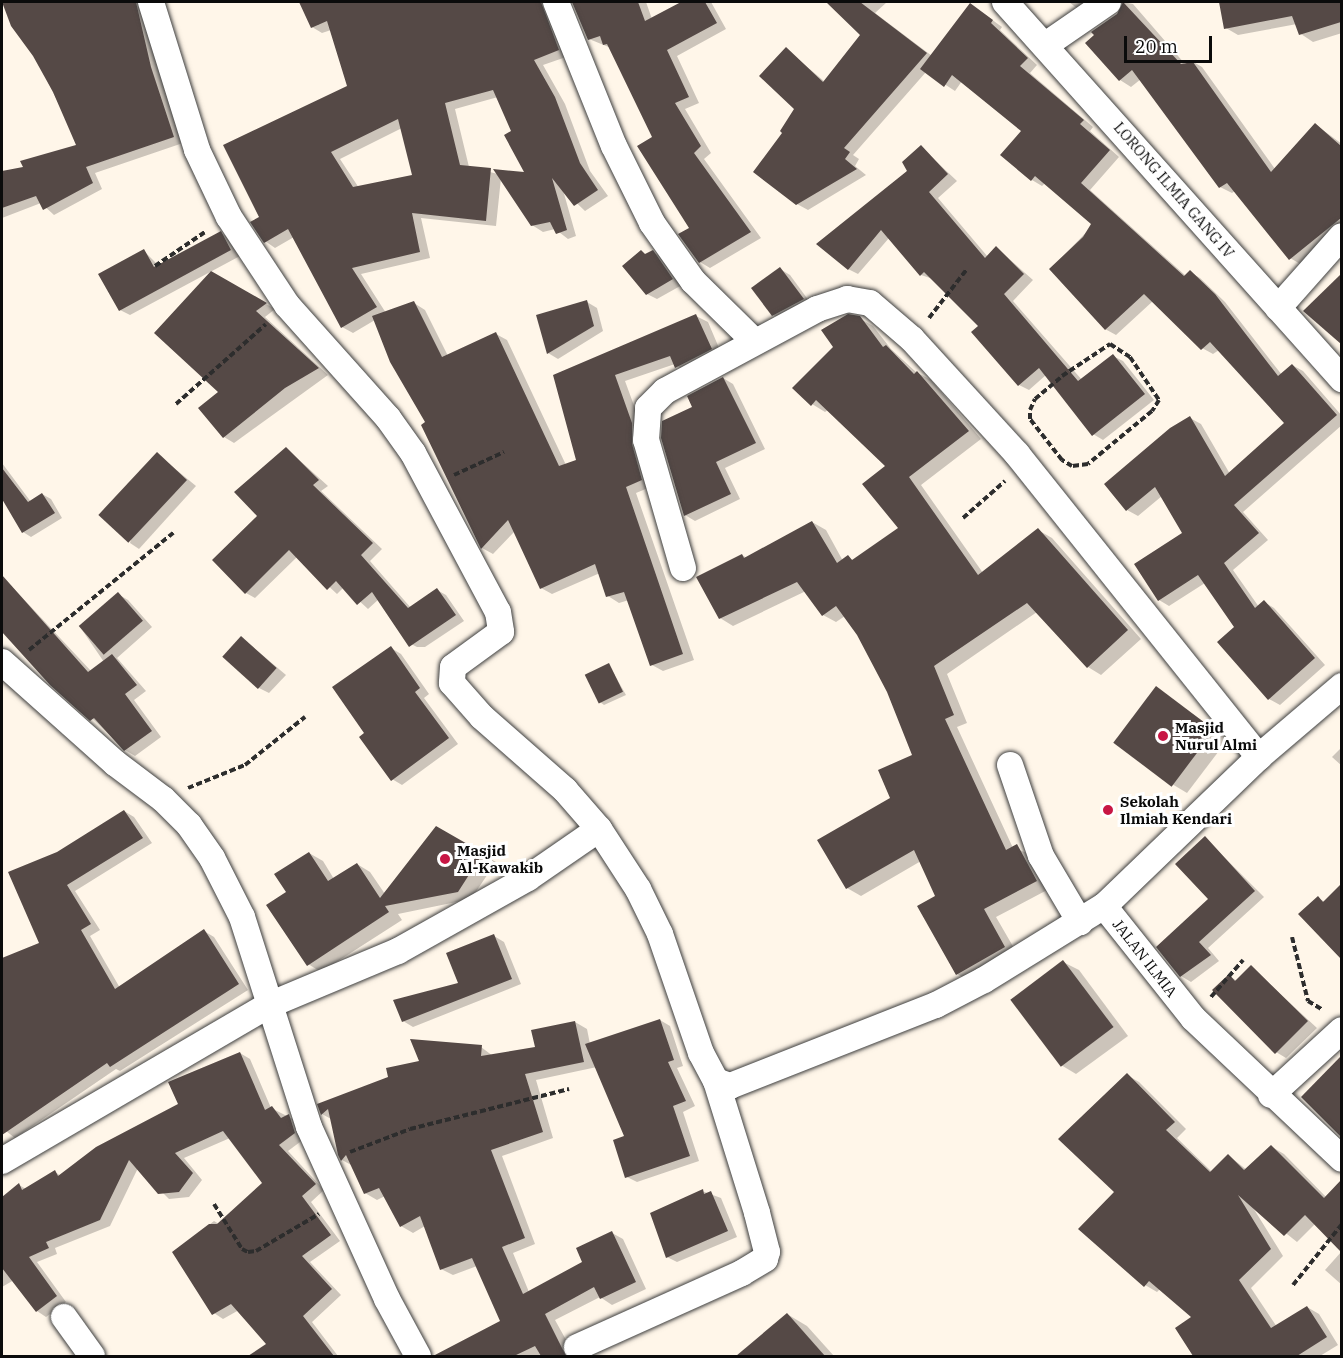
<!DOCTYPE html>
<html>
<head>
<meta charset="utf-8">
<style>
  body { margin:0 }
  #map { position:relative; width:1343px; height:1358px; overflow:hidden; background:#fff6e9; font-family:"IBM Plex Serif",serif }
  div>[style] { position:absolute }
  .shadow>* { inset:0; background:#0003 }
  .building>* { inset:0; background:#554946; transform-origin:0 0 }
  .path>* { height:4px; margin-top:-2px; transform-origin:0; background:repeating-linear-gradient(90deg,#2d2d2d 0 6px,transparent 0 9px) }
  .roads { filter:drop-shadow(0 0 2px #3e3e3e) drop-shadow(0 0 2px #3e3e3e) }
  .minor>* { height:26px; margin:-13px; padding:0 13px; transform-origin:13px; border-radius:13px; background:#fff }
  .dots>* { width:16px; height:16px; translate:-50% -50%; box-sizing:border-box; border:3px solid #fff; border-radius:50% }
  span { translate:-50% -50%; white-space:nowrap; text-align:center; line-height:1.15; -webkit-text-stroke:6px #fff; paint-order:stroke }
  .street-label { font-size:15px; color:#0b0b0b }
  .poi-label { font-size:15px; color:#0b0b0b; font-weight:700 }
  .left { translate:0 -50%; text-align:left }
  .frame { position:absolute; inset:0; border:3px solid #0b0b0b; pointer-events:none }
  .scale { position:absolute; left:1124px; top:36px; width:88px; height:27px; box-sizing:border-box; border:3px solid #0b0b0b; border-top:0; padding-left:8px; font-size:18px; line-height:21px; white-space:nowrap; color:#0b0b0b; -webkit-text-stroke:4px #fff; paint-order:stroke }
</style>
</head>
<body>
<div id="map">
  <div class="shadow">
    <div style="clip-path:polygon(3px 2px,47px 2px,50px 9px,66px 2px,144px 2px,183px 143px,95px 173px,102px 189px,54px 215px,41px 203px,2px 218px,2px 173px,25px 168px,79px 146px,35px 55px,12px 26px)"></div>
    <div style="clip-path:polygon(evenodd,301px 2px,554px 2px,569px 56px,543px 65px,565px 104px,590px 171px,608px 196px,585px 211px,563px 190px,576px 236px,568px 239px,555px 229px,543px 232px,532px 225px,501px 178px,496px 226px,421px 218px,430px 258px,361px 274px,386px 313px,414px 303px,425px 310px,448px 356px,496px 334px,507px 340px,566px 465px,578px 461px,555px 376px,696px 316px,708px 322px,722px 355px,688px 374px,675px 364px,625px 381px,643px 430px,653px 486px,636px 493px,694px 660px,663px 671px,652px 665px,629px 600px,619px 603px,608px 596px,600px 573px,552px 594px,541px 588px,515px 531px,493px 554px,482px 548px,427px 423px,375px 320px,353px 333px,342px 327px,294px 237px,275px 248px,265px 241px,261px 218px,348px 86px,331px 30px,322px 33px,312px 27px,301px 2px,498px 97px,513px 132px,526px 174px,498px 174px,469px 167px,455px 109px,498px 97px,301px 2px,402px 128px,413px 176px,359px 188px,340px 159px,402px 128px)"></div>
    <div style="clip-path:polygon(574px 2px,646px 2px,652px 19px,684px 2px,711px 2px,726px 29px,677px 56px,699px 103px,685px 109px,711px 153px,704px 159px,761px 238px,710px 268px,700px 262px,691px 229px,654px 137px,611px 48px,589px 39px)"></div>
    <div style="clip-path:polygon(828px 2px,887px 2px,875px 13px,932px 56px,980px 11px,1002px 27px,1000px 30px,1037px 65px,1030px 73px,1093px 127px,1090px 131px,1119px 157px,1090px 190px,1186px 276px,1190px 272px,1200px 278px,1225px 302px,1282px 375px,1292px 365px,1303px 371px,1342px 416px,1342px 425px,1243px 512px,1268px 540px,1233px 570px,1259px 607px,1264px 602px,1274px 608px,1325px 665px,1280px 705px,1269px 699px,1219px 642px,1236px 627px,1205px 583px,1169px 606px,1159px 600px,1184px 534px,1162px 496px,1138px 516px,1127px 510px,1190px 418px,1201px 424px,1230px 474px,1286px 423px,1219px 350px,1213px 354px,1202px 348px,1153px 301px,1116px 335px,1105px 329px,1051px 269px,1094px 224px,1045px 183px,1042px 186px,1032px 180px,1023px 131px,962px 81px,955px 91px,926px 72px,853px 155px,859px 159px,855px 166px,866px 175px,808px 210px,797px 204px,784px 132px,796px 109px,786px 49px,825px 82px,862px 35px)"></div>
    <div style="clip-path:polygon(1069px 2px,1100px 2px,1083px 13px)"></div>
    <div style="clip-path:polygon(1123px 2px,1133px 4px,1185px 64px,1190px 60px,1202px 67px,1275px 169px,1316px 125px,1342px 144px,1342px 233px,1302px 265px,1290px 258px,1235px 191px,1232px 193px,1220px 187px,1141px 79px,1131px 87px,1120px 80px)"></div>
    <div style="clip-path:polygon(1220px 2px,1342px 2px,1342px 33px,1313px 42px,1301px 34px,1297px 24px,1238px 35px,1226px 28px)"></div>
    <div style="clip-path:polygon(921px 147px,957px 181px,938px 198px,988px 257px,997px 248px,1033px 280px,1013px 301px,1082px 380px,1113px 356px,1123px 361px,1154px 400px,1103px 440px,1093px 434px,1046px 375px,1029px 390px,1019px 385px,980px 326px,933px 279px,921px 275px,889px 238px,858px 274px,848px 269px)"></div>
    <div style="clip-path:polygon(221px 233px,231px 239px,240px 256px,130px 315px,120px 310px,144px 251px,159px 266px)"></div>
    <div style="clip-path:polygon(653px 252px,663px 257px,682px 285px,657px 299px,647px 294px,647px 255px)"></div>
    <div style="clip-path:polygon(780px 269px,790px 275px,812px 305px,784px 321px,773px 315px)"></div>
    <div style="clip-path:polygon(211px 273px,275px 309px,265px 317px,328px 375px,234px 443px,224px 437px)"></div>
    <div style="clip-path:polygon(1342px 276px,1342px 342px,1306px 311px)"></div>
    <div style="clip-path:polygon(587px 302px,597px 308px,603px 331px,558px 359px,548px 353px)"></div>
    <div style="clip-path:polygon(859px 318px,873px 326px,891px 349px,916px 372px,931px 380px,981px 439px,921px 485px,983px 573px,1038px 530px,1052px 538px,1141px 639px,1101px 675px,1088px 667px,1037px 612px,947px 674px,967px 723px,957px 727px,1013px 848px,1030px 854px,1049px 889px,996px 917px,1018px 955px,971px 982px,957px 974px,937px 897px,921px 861px,861px 896px,847px 888px,819px 841px,892px 799px,913px 756px,888px 692px,858px 634px,845px 616px,836px 622px,823px 615px,806px 591px,733px 626px,720px 618px,742px 555px,747px 558px,812px 522px,826px 530px,843px 561px,848px 557px,854px 561px,900px 529px,887px 466px,828px 410px,825px 412px,812px 404px,835px 347px)"></div>
    <div style="clip-path:polygon(723px 378px,733px 384px,765px 449px,725px 468px,740px 499px,695px 521px,685px 515px,694px 408px)"></div>
    <div style="clip-path:polygon(286px 448px,328px 486px,321px 491px,382px 549px,370px 561px,411px 608px,437px 590px,446px 595px,464px 621px,425px 647px,417px 647px,407px 642px,379px 599px,368px 609px,344px 587px,337px 594px,297px 557px,255px 598px,246px 593px,260px 516px)"></div>
    <div style="clip-path:polygon(157px 454px,196px 486px,139px 549px,130px 543px)"></div>
    <div style="clip-path:polygon(2px 463px,31px 502px,42px 494px,51px 499px,62px 518px,31px 537px,23px 532px,2px 498px)"></div>
    <div style="clip-path:polygon(2px 576px,91px 671px,104px 662px,80px 627px,118px 594px,128px 600px,152px 627px,117px 658px,146px 691px,134px 700px,161px 737px,135px 756px,125px 750px,2px 631px)"></div>
    <div style="clip-path:polygon(242px 638px,286px 675px,269px 693px,259px 688px)"></div>
    <div style="clip-path:polygon(391px 648px,401px 654px,429px 694px,424px 698px,458px 744px,402px 785px,392px 779px,366px 733px)"></div>
    <div style="clip-path:polygon(609px 665px,626px 695px,604px 705px,600px 702px)"></div>
    <div style="clip-path:polygon(1156px 688px,1228px 739px,1187px 793px,1172px 784px)"></div>
    <div style="clip-path:polygon(1342px 747px,1342px 766px,1332px 757px)"></div>
    <div style="clip-path:polygon(124px 811px,134px 817px,152px 843px,75px 891px,100px 930px,90px 936px,120px 988px,204px 931px,214px 937px,248px 990px,120px 1071px,116px 1069px,15px 1138px,2px 1128px,2px 960px,41px 944px,58px 853px)"></div>
    <div style="clip-path:polygon(437px 828px,496px 862px,471px 899px,398px 914px,402px 920px,321px 972px,308px 964px,288px 892px,309px 853px,323px 861px,334px 879px,357px 864px,370px 872px,385px 894px)"></div>
    <div style="clip-path:polygon(1205px 838px,1264px 897px,1208px 948px,1219px 961px,1191px 982px,1181px 976px,1158px 947px,1210px 900px)"></div>
    <div style="clip-path:polygon(1342px 886px,1342px 956px,1300px 914px,1318px 898px,1325px 902px)"></div>
    <div style="clip-path:polygon(494px 936px,504px 942px,521px 984px,413px 1027px,403px 1021px,460px 984px)"></div>
    <div style="clip-path:polygon(1063px 962px,1079px 970px,1128px 1036px,1076px 1074px,1061px 1065px,1012px 1000px)"></div>
    <div style="clip-path:polygon(1251px 967px,1317px 1028px,1286px 1058px,1276px 1052px,1229px 976px,1237px 981px)"></div>
    <div style="clip-path:polygon(660px 1020px,670px 1026px,683px 1066px,677px 1068px,695px 1106px,683px 1112px,699px 1161px,637px 1182px,627px 1177px,626px 1137px,597px 1067px,536px 1080px,553px 1138px,502px 1156px,535px 1244px,513px 1253px,529px 1292px,584px 1263px,612px 1233px,623px 1239px,646px 1289px,612px 1305px,600px 1297px,555px 1320px,575px 1356px,434px 1356px,502px 1322px,477px 1266px,453px 1275px,441px 1269px,425px 1226px,413px 1233px,401px 1226px,385px 1196px,377px 1200px,365px 1193px,353px 1166px,342px 1160px,331px 1119px,322px 1114px,319px 1105px,481px 1047px,493px 1056px,537px 1048px,575px 1022px,587px 1029px,590px 1044px)"></div>
    <div style="clip-path:polygon(240px 1053px,250px 1059px,271px 1108px,299px 1122px,304px 1139px,288px 1151px,324px 1190px,311px 1202px,340px 1241px,310px 1262px,341px 1295px,312px 1322px,338px 1356px,255px 1356px,268px 1344px,239px 1310px,223px 1319px,214px 1313px,174px 1252px,214px 1221px,219px 1224px,264px 1184px,230px 1138px,184px 1158px,202px 1180px,189px 1197px,169px 1199px,138px 1168px,110px 1226px,55px 1248px,57px 1254px,37px 1262px,66px 1302px,46px 1317px,37px 1311px,14px 1280px,2px 1287px,2px 1199px,19px 1185px,26px 1189px,55px 1172px,61px 1176px,180px 1105px)"></div>
    <div style="clip-path:polygon(1342px 1058px,1342px 1131px,1303px 1097px)"></div>
    <div style="clip-path:polygon(1127px 1075px,1139px 1082px,1186px 1129px,1177px 1138px,1212px 1172px,1229px 1156px,1247px 1170px,1272px 1147px,1284px 1154px,1327px 1198px,1330px 1194px,1342px 1200px,1342px 1250px,1315px 1224px,1297px 1242px,1252px 1206px,1283px 1256px,1251px 1288px,1277px 1327px,1307px 1307px,1319px 1314px,1338px 1345px,1320px 1356px,1194px 1356px,1177px 1329px,1194px 1318px,1160px 1289px,1157px 1292px,1145px 1285px,1116px 1192px)"></div>
    <div style="clip-path:polygon(702px 1191px,721px 1198px,737px 1237px,677px 1262px,667px 1257px)"></div>
    <div style="clip-path:polygon(1342px 1251px,1342px 1285px,1325px 1270px)"></div>
    <div style="clip-path:polygon(787px 1314px,807px 1326px,834px 1356px,738px 1356px)"></div>
  </div>
  <div class="building">
    <div style="clip-path:polygon(2px 2px,136px 2px,151px 67px,174px 137px,86px 167px,93px 183px,43px 210px,36px 196px,2px 208px,2px 171px,23px 167px,20px 161px,76px 145px,53px 92px,33px 56px,11px 26px)"></div>
    <div style="clip-path:polygon(evenodd,299px 2px,541px 2px,559px 50px,534px 60px,555px 97px,580px 163px,598px 190px,574px 206px,552px 178px,567px 230px,556px 234px,550px 222px,531px 226px,493px 169px,524px 172px,504px 135px,511px 131px,493px 90px,445px 103px,460px 165px,491px 168px,486px 221px,412px 213px,420px 252px,352px 268px,377px 307px,341px 328px,288px 229px,264px 243px,250px 222px,259px 217px,223px 145px,347px 86px,327px 21px,311px 28px,299px 2px,398px 119px,412px 175px,353px 187px,331px 152px,398px 119px)"></div>
    <div style="clip-path:polygon(572px 2px,638px 2px,645px 21px,681px 2px,705px 2px,717px 23px,667px 50px,689px 97px,675px 103px,701px 146px,694px 153px,751px 232px,699px 263px,678px 234px,689px 228px,637px 146px,652px 137px,607px 44px,603px 45px,600px 36px,588px 40px)"></div>
    <div style="clip-path:polygon(826px 2px,860px 2px,927px 53px,844px 148px,850px 152px,845px 159px,857px 169px,796px 205px,753px 172px,782px 133px,780px 131px,794px 109px,759px 76px,786px 47px,823px 82px,860px 35px)"></div>
    <div style="clip-path:polygon(1123px 2px,1181px 64px,1193px 62px,1271px 172px,1315px 123px,1341px 146px,1341px 218px,1289px 260px,1227px 183px,1219px 188px,1132px 70px,1119px 81px,1085px 43px,1094px 35px,1091px 32px,1117px 14px)"></div>
    <div style="clip-path:polygon(1219px 2px,1341px 2px,1341px 22px,1299px 35px,1292px 16px,1224px 29px)"></div>
    <div style="clip-path:polygon(970px 3px,993px 20px,991px 23px,1028px 58px,1020px 66px,1084px 120px,1080px 124px,1110px 150px,1081px 183px,1184px 276px,1190px 270px,1215px 294px,1278px 376px,1292px 364px,1337px 415px,1234px 505px,1259px 533px,1224px 563px,1255px 608px,1264px 600px,1315px 658px,1268px 700px,1217px 642px,1234px 627px,1198px 575px,1158px 601px,1134px 564px,1182px 533px,1155px 487px,1126px 511px,1104px 484px,1170px 428px,1190px 416px,1225px 476px,1284px 423px,1210px 342px,1201px 350px,1144px 294px,1105px 330px,1049px 269px,1083px 237px,1091px 224px,1035px 176px,1031px 181px,1000px 155px,1021px 131px,952px 75px,944px 87px,920px 69px)"></div>
    <div style="clip-path:polygon(921px 145px,948px 174px,929px 192px,985px 258px,996px 246px,1024px 274px,1004px 294px,1078px 381px,1113px 354px,1145px 394px,1092px 436px,1039px 368px,1018px 386px,971px 332px,978px 326px,924px 272px,920px 276px,881px 230px,848px 270px,816px 244px,907px 171px,902px 162px)"></div>
    <div style="clip-path:polygon(221px 231px,231px 250px,119px 311px,98px 274px,144px 249px,154px 267px)"></div>
    <div style="clip-path:polygon(641px 250px,645px 254px,653px 250px,673px 279px,646px 295px,622px 266px)"></div>
    <div style="clip-path:polygon(780px 267px,804px 299px,772px 316px,751px 288px)"></div>
    <div style="clip-path:polygon(211px 271px,267px 303px,256px 311px,319px 368px,285px 388px,223px 438px,198px 408px,218px 392px,154px 333px)"></div>
    <div style="clip-path:polygon(1341px 274px,1341px 344px,1303px 311px)"></div>
    <div style="clip-path:polygon(587px 300px,594px 326px,547px 354px,536px 315px)"></div>
    <div style="clip-path:polygon(414px 301px,442px 357px,496px 332px,559px 466px,576px 460px,553px 375px,696px 314px,712px 349px,675px 368px,670px 356px,615px 375px,632px 423px,632px 444px,642px 480px,626px 487px,683px 654px,650px 666px,624px 592px,606px 597px,595px 564px,540px 589px,508px 520px,481px 549px,421px 425px,425px 422px,390px 362px,372px 316px)"></div>
    <div style="clip-path:polygon(848px 314px,860px 316px,883px 347px,886px 345px,914px 374px,917px 371px,969px 431px,909px 477px,978px 575px,1038px 528px,1128px 630px,1087px 668px,1027px 603px,934px 666px,954px 715px,945px 719px,1006px 850px,1017px 844px,1037px 881px,984px 909px,1005px 947px,956px 975px,917px 906px,935px 896px,914px 850px,846px 889px,817px 840px,890px 798px,878px 770px,912px 755px,887px 692px,857px 635px,836px 606px,822px 616px,797px 582px,719px 619px,696px 577px,742px 554px,744px 558px,812px 521px,837px 563px,848px 555px,852px 560px,898px 528px,862px 484px,885px 466px,816px 400px,811px 406px,792px 388px,833px 347px,821px 330px)"></div>
    <div style="clip-path:polygon(723px 377px,756px 443px,716px 462px,731px 494px,684px 516px,661px 438px,662px 421px,692px 407px,687px 396px)"></div>
    <div style="clip-path:polygon(286px 447px,319px 480px,313px 485px,373px 543px,361px 555px,408px 608px,437px 588px,456px 615px,409px 647px,372px 592px,357px 605px,336px 581px,327px 590px,289px 550px,245px 594px,212px 560px,257px 516px,234px 492px)"></div>
    <div style="left:157px;top:452px;width:41px;height:86px;rotate:43deg"></div>
    <div style="clip-path:polygon(2px 468px,28px 502px,42px 493px,55px 513px,22px 533px,2px 499px)"></div>
    <div style="clip-path:polygon(2px 575px,88px 672px,112px 654px,137px 685px,125px 694px,152px 731px,124px 751px,94px 718px,90px 721px,50px 685px,2px 632px)"></div>
    <div style="left:118px;top:592px;width:38px;height:52px;rotate:49deg"></div>
    <div style="left:241px;top:636px;width:48px;height:28px;rotate:42deg"></div>
    <div style="clip-path:polygon(391px 646px,420px 688px,415px 692px,449px 738px,391px 781px,359px 737px,364px 733px,332px 687px)"></div>
    <div style="left:609px;top:663px;width:32px;height:27px;rotate:64deg"></div>
    <div style="left:1156px;top:686px;width:73px;height:71px;rotate:37deg"></div>
    <div style="clip-path:polygon(124px 810px,143px 838px,67px 885px,91px 924px,81px 930px,115px 989px,204px 929px,239px 984px,110px 1067px,107px 1063px,2px 1135px,2px 958px,39px 943px,8px 872px,57px 852px)"></div>
    <div style="clip-path:polygon(436px 826px,483px 853px,458px 892px,385px 906px,389px 912px,307px 966px,266px 905px,286px 892px,274px 874px,309px 852px,328px 881px,357px 863px,380px 898px)"></div>
    <div style="clip-path:polygon(1205px 836px,1255px 891px,1199px 942px,1211px 955px,1180px 977px,1156px 947px,1208px 899px,1175px 864px)"></div>
    <div style="clip-path:polygon(1341px 884px,1341px 959px,1298px 914px,1318px 896px,1323px 902px)"></div>
    <div style="clip-path:polygon(494px 934px,512px 979px,402px 1022px,393px 1000px,458px 983px,446px 953px)"></div>
    <div style="left:1063px;top:960px;width:84px;height:66px;rotate:53deg"></div>
    <div style="clip-path:polygon(1251px 965px,1308px 1021px,1275px 1054px,1212px 990px,1229px 974px,1235px 981px)"></div>
    <div style="clip-path:polygon(660px 1019px,674px 1060px,668px 1062px,686px 1101px,673px 1106px,690px 1156px,625px 1178px,613px 1140px,624px 1136px,585px 1044px)"></div>
    <div style="clip-path:polygon(575px 1021px,584px 1062px,525px 1074px,543px 1132px,491px 1150px,525px 1238px,502px 1247px,523px 1294px,582px 1262px,576px 1248px,612px 1231px,636px 1282px,600px 1299px,594px 1287px,545px 1314px,566px 1356px,541px 1356px,535px 1346px,514px 1356px,433px 1356px,500px 1321px,472px 1258px,440px 1270px,420px 1216px,400px 1227px,379px 1188px,364px 1194px,346px 1155px,341px 1161px,338px 1155px,328px 1109px,321px 1115px,317px 1104px,388px 1077px,386px 1068px,419px 1061px,410px 1039px,482px 1045px,481px 1056px,535px 1047px,531px 1030px)"></div>
    <div style="clip-path:polygon(240px 1052px,265px 1110px,272px 1106px,281px 1118px,289px 1114px,295px 1133px,279px 1145px,316px 1184px,302px 1196px,331px 1235px,302px 1256px,332px 1289px,303px 1316px,334px 1356px,248px 1356px,266px 1344px,231px 1304px,212px 1315px,172px 1252px,209px 1224px,217px 1224px,262px 1183px,223px 1131px,175px 1153px,193px 1173px,179px 1192px,158px 1194px,129px 1160px,100px 1220px,46px 1242px,49px 1248px,29px 1257px,57px 1296px,36px 1312px,2px 1268px,2px 1197px,19px 1183px,22px 1190px,55px 1170px,58px 1176px,96px 1147px,178px 1104px,168px 1082px)"></div>
    <div style="clip-path:polygon(1341px 1056px,1341px 1137px,1301px 1097px)"></div>
    <div style="clip-path:polygon(1127px 1073px,1175px 1122px,1166px 1130px,1210px 1172px,1228px 1154px,1244px 1170px,1271px 1145px,1324px 1198px,1341px 1180px,1341px 1252px,1305px 1215px,1284px 1236px,1238px 1195px,1271px 1249px,1239px 1280px,1271px 1328px,1307px 1306px,1327px 1337px,1297px 1356px,1193px 1356px,1175px 1328px,1191px 1317px,1149px 1281px,1144px 1287px,1078px 1229px,1114px 1192px,1058px 1139px)"></div>
    <div style="clip-path:polygon(703px 1189px,704px 1194px,711px 1191px,728px 1231px,666px 1258px,650px 1213px)"></div>
    <div style="clip-path:polygon(787px 1313px,825px 1356px,736px 1356px)"></div>
  </div>
  <div class="path">
    <div style="left:155px;top:266px;width:60px;rotate:-34.2deg"></div>
    <div style="left:929px;top:318px;width:62px;rotate:-52.2deg"></div>
    <div style="left:1110px;top:344px;width:24px;rotate:33deg"></div>
    <div style="left:1130px;top:357px;width:52px;rotate:56deg"></div>
    <div style="left:1159px;top:400px;width:13px;rotate:122deg"></div>
    <div style="left:1152px;top:411px;width:83px;rotate:140.4deg"></div>
    <div style="left:1088px;top:464px;width:16px;rotate:173deg"></div>
    <div style="left:1072px;top:466px;width:12px;rotate:-149deg"></div>
    <div style="left:1062px;top:460px;width:52px;rotate:-128deg"></div>
    <div style="left:1030px;top:419px;width:9px;rotate:-90deg"></div>
    <div style="left:1030px;top:410px;width:12px;rotate:-66deg"></div>
    <div style="left:1035px;top:399px;width:35px;rotate:-40deg"></div>
    <div style="left:1062px;top:376px;width:58px;rotate:-33.7deg"></div>
    <div style="left:176px;top:404px;width:120px;rotate:-41.6deg"></div>
    <div style="left:454px;top:475px;width:55px;rotate:-24.7deg"></div>
    <div style="left:963px;top:518px;width:56px;rotate:-41.4deg"></div>
    <div style="left:29px;top:650px;width:186px;rotate:-39.1deg"></div>
    <div style="left:188px;top:788px;width:61px;rotate:-22deg"></div>
    <div style="left:245px;top:765px;width:77px;rotate:-38.7deg"></div>
    <div style="left:1292px;top:937px;width:66px;rotate:76deg"></div>
    <div style="left:1308px;top:1001px;width:17px;rotate:31deg"></div>
    <div style="left:1211px;top:997px;width:49px;rotate:-49.1deg"></div>
    <div style="left:350px;top:1152px;width:64px;rotate:-21deg"></div>
    <div style="left:410px;top:1129px;width:164px;rotate:-14.1deg"></div>
    <div style="left:214px;top:1204px;width:53px;rotate:58.1deg"></div>
    <div style="left:242px;top:1249px;width:7px;rotate:27deg"></div>
    <div style="left:248px;top:1252px;width:8px;rotate:-7deg"></div>
    <div style="left:256px;top:1251px;width:73px;rotate:-30.4deg"></div>
    <div style="left:1293px;top:1285px;width:78px;rotate:-51.2deg"></div>
  </div>
  <div class="roads">
    <div class="minor">
      <div style="left:151px;top:2px;width:155px;rotate:72.7deg"></div>
      <div style="left:197px;top:150px;width:74px;rotate:64.5deg"></div>
      <div style="left:229px;top:217px;width:105px;rotate:56.6deg"></div>
      <div style="left:287px;top:305px;width:152px;rotate:48.2deg"></div>
      <div style="left:388px;top:418px;width:43px;rotate:54.5deg"></div>
      <div style="left:413px;top:453px;width:180px;rotate:61.9deg"></div>
      <div style="left:498px;top:612px;width:20px;rotate:81deg"></div>
      <div style="left:501px;top:632px;width:59px;rotate:143.9deg"></div>
      <div style="left:453px;top:667px;width:16px;rotate:94deg"></div>
      <div style="left:452px;top:683px;width:45px;rotate:48.6deg"></div>
      <div style="left:482px;top:717px;width:111px;rotate:41.3deg"></div>
      <div style="left:565px;top:790px;width:52px;rotate:48.9deg"></div>
      <div style="left:599px;top:829px;width:72px;rotate:57deg"></div>
      <div style="left:638px;top:889px;width:50px;rotate:63.9deg"></div>
      <div style="left:660px;top:934px;width:126px;rotate:71deg"></div>
      <div style="left:701px;top:1053px;width:32px;rotate:62deg"></div>
      <div style="left:716px;top:1081px;width:138px;rotate:72.7deg"></div>
      <div style="left:757px;top:1213px;width:40px;rotate:75.6deg"></div>
      <div style="left:767px;top:1252px;width:7px;rotate:106deg"></div>
      <div style="left:765px;top:1259px;width:27px;rotate:149deg"></div>
      <div style="left:742px;top:1273px;width:181px;rotate:155.8deg"></div>
      <div style="left:556px;top:2px;width:155px;rotate:68.1deg"></div>
      <div style="left:614px;top:146px;width:86px;rotate:63.7deg"></div>
      <div style="left:652px;top:223px;width:71px;rotate:54.7deg"></div>
      <div style="left:693px;top:281px;width:86px;rotate:44.5deg"></div>
      <div style="left:1005px;top:2px;width:506px;rotate:48.21deg"></div>
      <div style="left:1047px;top:44px;width:74px;rotate:-34.5deg"></div>
      <div style="left:1278px;top:308px;width:96px;rotate:-48.4deg"></div>
      <div style="left:683px;top:568px;width:133px;rotate:-106.1deg"></div>
      <div style="left:646px;top:440px;width:32px;rotate:-86deg"></div>
      <div style="left:648px;top:408px;width:24px;rotate:-45deg"></div>
      <div style="left:665px;top:391px;width:173px;rotate:-28.3deg"></div>
      <div style="left:817px;top:309px;width:32px;rotate:-18deg"></div>
      <div style="left:847px;top:299px;width:23px;rotate:10deg"></div>
      <div style="left:870px;top:303px;width:55px;rotate:40.6deg"></div>
      <div style="left:912px;top:339px;width:156px;rotate:47.6deg"></div>
      <div style="left:1017px;top:454px;width:388px;rotate:51.4deg"></div>
      <div style="left:2px;top:662px;width:152px;rotate:41.8deg"></div>
      <div style="left:115px;top:763px;width:60px;rotate:36.9deg"></div>
      <div style="left:163px;top:799px;width:37px;rotate:45deg"></div>
      <div style="left:189px;top:825px;width:40px;rotate:55.1deg"></div>
      <div style="left:212px;top:858px;width:66px;rotate:63deg"></div>
      <div style="left:242px;top:917px;width:220px;rotate:72.3deg"></div>
      <div style="left:309px;top:1127px;width:189px;rotate:65.6deg"></div>
      <div style="left:387px;top:1299px;width:65px;rotate:61.5deg"></div>
      <div style="left:1342px;top:686px;width:109px;rotate:139.5deg"></div>
      <div style="left:1259px;top:757px;width:215px;rotate:136.1deg"></div>
      <div style="left:1104px;top:906px;width:143px;rotate:51.5deg"></div>
      <div style="left:1193px;top:1018px;width:205px;rotate:43.4deg"></div>
      <div style="left:1010px;top:765px;width:96px;rotate:71.2deg"></div>
      <div style="left:1041px;top:856px;width:77px;rotate:59.4deg"></div>
      <div style="left:716px;top:1081px;width:15px;rotate:20deg"></div>
      <div style="left:730px;top:1086px;width:221px;rotate:-21.5deg"></div>
      <div style="left:936px;top:1005px;width:54px;rotate:-27.5deg"></div>
      <div style="left:984px;top:980px;width:141px;rotate:-31.7deg"></div>
      <div style="left:1271px;top:1095px;width:96px;rotate:-42.5deg"></div>
      <div style="left:2px;top:1161px;width:307px;rotate:-30.3deg"></div>
      <div style="left:267px;top:1006px;width:142px;rotate:-22.8deg"></div>
      <div style="left:398px;top:951px;width:149px;rotate:-29.3deg"></div>
      <div style="left:528px;top:878px;width:86px;rotate:-34.6deg"></div>
      <div style="left:64px;top:1317px;width:48px;rotate:54.3deg"></div>
    </div>
  </div>
  <div class="dots">
    <div style="left:1163px;top:736px;background:#c81644"></div>
    <div style="left:1108px;top:810px;background:#c81644"></div>
    <div style="left:445px;top:859px;background:#c81644"></div>
  </div>
  <div class="street-label">
    <span style="left:1174px;top:190px;rotate:49deg">LORONG ILMIA GANG IV</span>
    <span style="left:1145px;top:958px;rotate:52deg">JALAN ILMIA</span>
  </div>
  <div class="poi-label">
    <span class="left" style="left:1175px;top:736px">Masjid<br>Nurul Almi</span>
    <span class="left" style="left:1120px;top:810px">Sekolah<br>Ilmiah Kendari</span>
    <span class="left" style="left:457px;top:859px">Masjid<br>Al-Kawakib</span>
  </div>
  <div class="frame"></div>
  <div class="scale">20 m</div>
</div>
</body>
</html>
